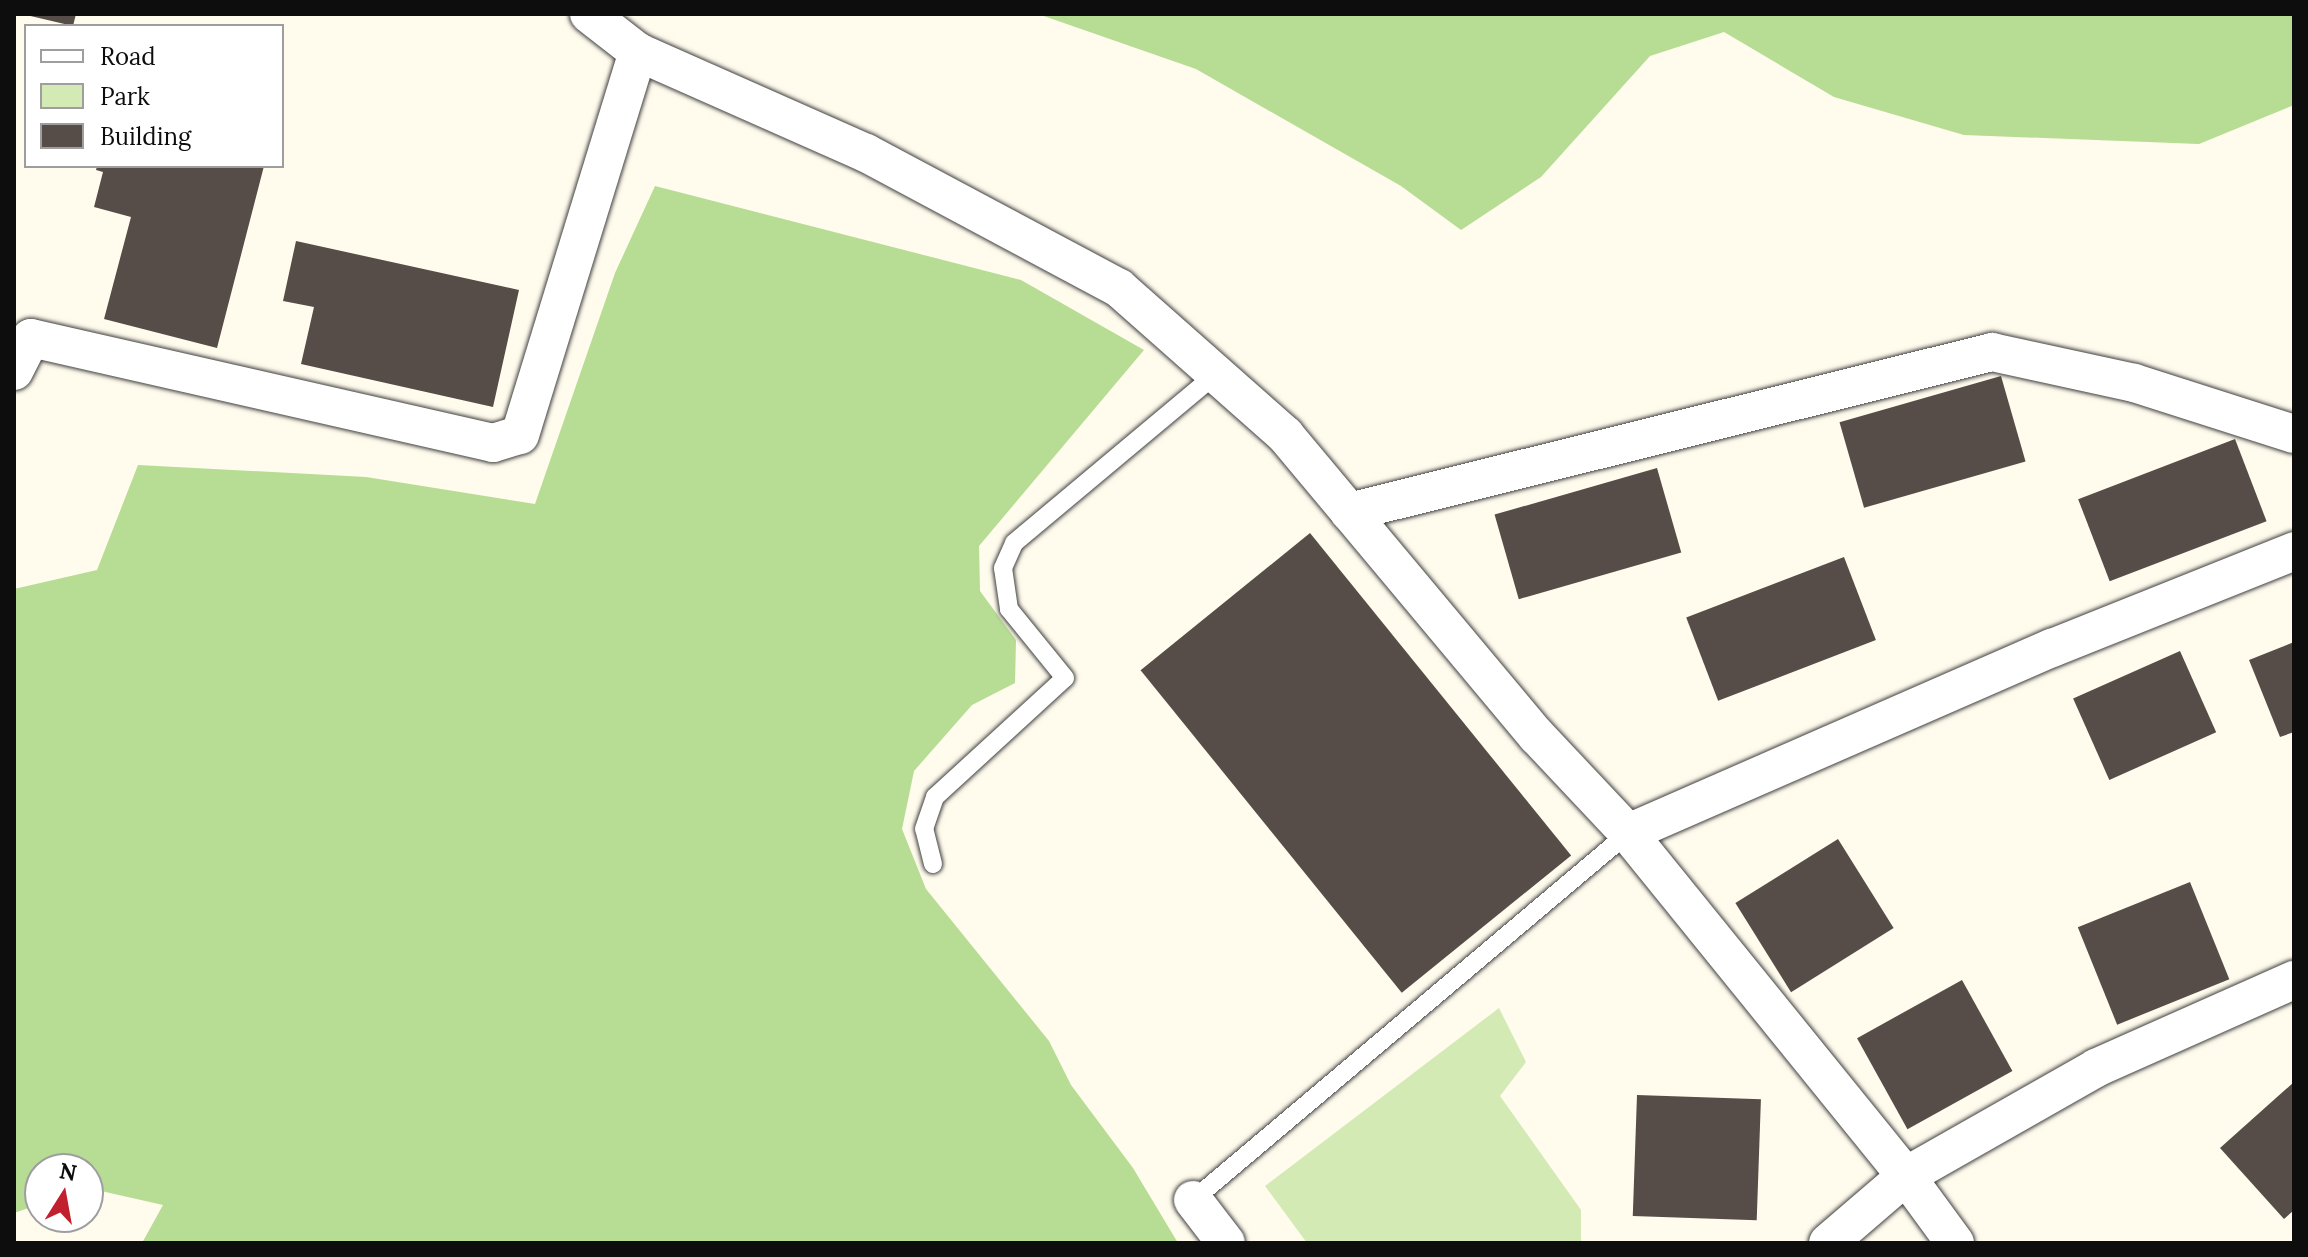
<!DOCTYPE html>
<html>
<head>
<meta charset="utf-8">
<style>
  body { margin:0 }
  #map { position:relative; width:2308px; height:1257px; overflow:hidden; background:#fffbed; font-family:Lora,serif }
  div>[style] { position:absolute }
  .green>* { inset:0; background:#d3eab5 }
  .forest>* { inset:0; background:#b7dc94 }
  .building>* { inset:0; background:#564d49; transform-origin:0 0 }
  .roads { filter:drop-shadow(0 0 2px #404040) drop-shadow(0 0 2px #404040) }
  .service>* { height:18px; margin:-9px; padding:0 9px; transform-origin:9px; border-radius:9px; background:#fff }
  .minor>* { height:38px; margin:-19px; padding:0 19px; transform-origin:19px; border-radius:19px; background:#fff }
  span { translate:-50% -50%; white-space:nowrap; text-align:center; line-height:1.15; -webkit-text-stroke:8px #fff; paint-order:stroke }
  .frame { position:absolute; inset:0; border:16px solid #0d0d0d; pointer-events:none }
  .legend { position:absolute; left:24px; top:24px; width:260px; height:144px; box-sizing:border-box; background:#fff; border:2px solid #9e9e9e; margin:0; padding:10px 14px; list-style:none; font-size:24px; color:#0d0d0d }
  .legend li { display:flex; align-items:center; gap:16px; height:40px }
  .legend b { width:40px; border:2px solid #9e9e9e }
  .north { position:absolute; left:24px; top:1153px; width:80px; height:80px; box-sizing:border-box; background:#fff; border:2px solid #9e9e9e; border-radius:50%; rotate:11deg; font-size:22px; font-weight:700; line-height:32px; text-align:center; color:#0d0d0d }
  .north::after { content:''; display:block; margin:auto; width:28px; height:36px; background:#c1212f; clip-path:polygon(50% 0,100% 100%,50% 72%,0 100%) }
</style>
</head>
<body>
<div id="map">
  <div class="green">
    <div style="clip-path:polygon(1499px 1008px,1526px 1062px,1500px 1096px,1581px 1210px,1581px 1243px,1307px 1243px,1265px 1186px)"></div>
  </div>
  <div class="forest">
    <div style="clip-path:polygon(1038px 14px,2294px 14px,2294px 105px,2199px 144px,1964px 135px,1834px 97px,1724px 32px,1650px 56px,1541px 177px,1461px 230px,1401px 186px,1196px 69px)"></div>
    <div style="clip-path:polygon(655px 186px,1021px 280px,1144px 350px,979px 546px,980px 591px,1016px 640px,1015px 683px,972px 705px,914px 771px,902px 829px,926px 889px,1049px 1041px,1071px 1085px,1133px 1168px,1178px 1243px,142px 1243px,163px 1205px,88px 1188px,88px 1169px,40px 1169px,40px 1204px,14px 1213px,14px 589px,97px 570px,138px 465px,366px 477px,535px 504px,615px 273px)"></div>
  </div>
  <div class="building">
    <div style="clip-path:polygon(22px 14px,76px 14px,73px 26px)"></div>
    <div style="clip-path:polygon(97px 166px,264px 166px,217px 348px,104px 319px,131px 217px,94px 207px,103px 172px,96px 170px)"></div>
    <div style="clip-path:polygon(296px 241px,519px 290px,493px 407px,301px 364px,314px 307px,283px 301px)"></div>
    <div style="left:2001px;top:376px;width:89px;height:168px;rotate:74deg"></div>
    <div style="left:2235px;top:439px;width:88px;height:168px;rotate:69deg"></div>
    <div style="left:1657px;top:468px;width:88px;height:169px;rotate:74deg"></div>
    <div style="left:1310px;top:533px;width:415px;height:218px;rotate:51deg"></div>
    <div style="left:1844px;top:557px;width:89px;height:169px;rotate:69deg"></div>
    <div style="clip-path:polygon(2294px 642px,2294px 732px,2280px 737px,2249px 660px)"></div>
    <div style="left:2180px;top:651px;width:89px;height:117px;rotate:66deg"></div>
    <div style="left:1838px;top:839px;width:105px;height:121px;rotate:58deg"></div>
    <div style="left:2190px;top:882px;width:105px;height:121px;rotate:68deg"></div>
    <div style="left:1962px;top:980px;width:104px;height:120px;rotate:61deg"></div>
    <div style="clip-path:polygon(2294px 1082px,2294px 1210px,2284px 1219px,2220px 1148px)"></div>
    <div style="left:1637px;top:1095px;width:124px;height:121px;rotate:2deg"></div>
  </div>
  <div class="roads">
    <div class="service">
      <div style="left:933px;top:864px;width:36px;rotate:-104deg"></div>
      <div style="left:924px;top:829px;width:34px;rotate:-71deg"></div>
      <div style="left:935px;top:797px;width:176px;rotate:-42.5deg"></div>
      <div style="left:1065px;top:678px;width:89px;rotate:-129.1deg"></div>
      <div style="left:1009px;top:609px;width:41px;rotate:-98.3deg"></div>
      <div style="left:1003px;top:568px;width:27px;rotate:-66deg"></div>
      <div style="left:1014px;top:543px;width:263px;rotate:-39.9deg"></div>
      <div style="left:1193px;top:1200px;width:569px;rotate:-40.15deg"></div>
    </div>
    <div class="minor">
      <div style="left:589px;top:14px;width:62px;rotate:37.8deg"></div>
      <div style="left:638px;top:52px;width:249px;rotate:23.9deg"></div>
      <div style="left:866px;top:153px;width:287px;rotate:28.1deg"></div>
      <div style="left:1119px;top:288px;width:222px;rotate:41.5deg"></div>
      <div style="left:1285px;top:435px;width:393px;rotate:50.1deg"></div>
      <div style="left:1537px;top:736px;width:133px;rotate:46.8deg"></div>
      <div style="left:1628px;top:833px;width:442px;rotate:51deg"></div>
      <div style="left:1906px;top:1176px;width:83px;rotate:53.8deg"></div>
      <div style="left:14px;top:371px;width:37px;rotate:-63deg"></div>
      <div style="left:31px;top:338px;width:474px;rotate:12.8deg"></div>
      <div style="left:493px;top:443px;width:28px;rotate:-17deg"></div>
      <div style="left:520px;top:435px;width:401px;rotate:-72.9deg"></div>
      <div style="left:1349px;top:512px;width:663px;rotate:-13.97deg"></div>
      <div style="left:1992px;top:352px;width:145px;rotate:12.3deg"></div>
      <div style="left:2134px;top:383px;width:168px;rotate:17.7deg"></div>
      <div style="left:1628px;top:833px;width:463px;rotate:-23.6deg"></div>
      <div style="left:2052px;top:648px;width:261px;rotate:-21.8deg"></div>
      <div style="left:1193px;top:1200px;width:54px;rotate:52.5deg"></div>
      <div style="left:1828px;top:1243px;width:103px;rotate:-40.7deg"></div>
      <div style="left:1906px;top:1176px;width:219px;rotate:-29.6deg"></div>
      <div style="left:2096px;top:1068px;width:217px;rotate:-24deg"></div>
    </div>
  </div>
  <div class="frame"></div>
  <ul class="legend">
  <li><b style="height:10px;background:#fff"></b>Road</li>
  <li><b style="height:22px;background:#d3eab5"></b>Park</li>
  <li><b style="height:22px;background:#564d49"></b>Building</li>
  </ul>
  <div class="north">N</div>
</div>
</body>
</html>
